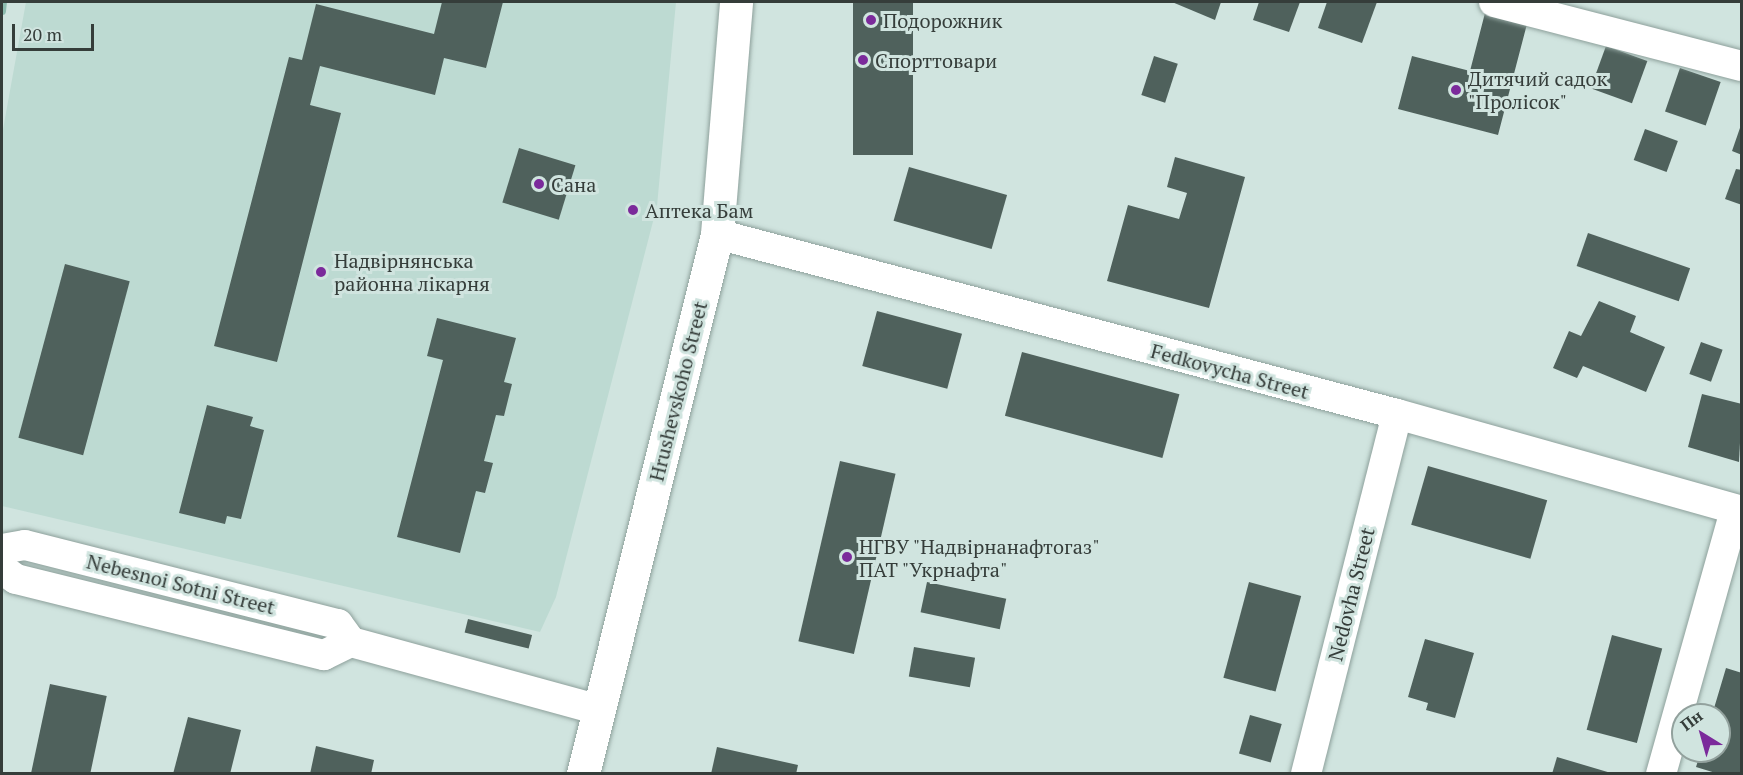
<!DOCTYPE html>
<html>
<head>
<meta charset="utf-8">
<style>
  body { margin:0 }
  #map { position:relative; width:1743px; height:775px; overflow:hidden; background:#d0e4df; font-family:"PT Serif",serif }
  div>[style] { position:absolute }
  .built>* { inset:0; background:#bddad2 }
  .stream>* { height:8px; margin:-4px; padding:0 4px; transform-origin:4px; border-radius:4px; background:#8cbbae }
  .building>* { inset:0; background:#4f615c; transform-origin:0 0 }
  .roads { filter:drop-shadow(0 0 2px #8da09b) drop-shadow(0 0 2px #8da09b) }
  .street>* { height:30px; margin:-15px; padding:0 15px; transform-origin:15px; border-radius:15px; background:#fff }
  .secondary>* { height:33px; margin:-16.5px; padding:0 16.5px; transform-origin:16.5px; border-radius:16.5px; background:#fff }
  .dots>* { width:16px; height:16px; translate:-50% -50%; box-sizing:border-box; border:3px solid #d0e4df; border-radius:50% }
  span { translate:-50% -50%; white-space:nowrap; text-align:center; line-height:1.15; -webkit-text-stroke:6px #d0e4df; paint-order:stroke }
  .poi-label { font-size:20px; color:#353d3a }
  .left { translate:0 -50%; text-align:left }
  .street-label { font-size:20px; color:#353d3a }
  .frame { position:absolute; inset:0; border:3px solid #353d3a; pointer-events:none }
  .north { position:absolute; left:1671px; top:703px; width:60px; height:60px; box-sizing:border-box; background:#d0e4df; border:2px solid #92a19d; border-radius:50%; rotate:323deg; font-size:16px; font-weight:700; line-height:24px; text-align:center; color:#353d3a }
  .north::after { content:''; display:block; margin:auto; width:21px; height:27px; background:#7b2a9b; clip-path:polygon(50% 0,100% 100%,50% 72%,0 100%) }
  .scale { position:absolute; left:12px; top:24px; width:82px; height:27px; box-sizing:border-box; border:3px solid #353d3a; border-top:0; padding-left:8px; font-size:18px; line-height:21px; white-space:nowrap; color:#353d3a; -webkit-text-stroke:4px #d0e4df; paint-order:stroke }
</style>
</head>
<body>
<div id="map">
  <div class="built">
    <div style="clip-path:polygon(26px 2px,676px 2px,657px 206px,556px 597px,540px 632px,2px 506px,2px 135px)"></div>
  </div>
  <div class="stream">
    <div style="left:2px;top:11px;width:9px;rotate:-84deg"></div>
  </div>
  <div class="building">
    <div style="clip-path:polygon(442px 2px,503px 2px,486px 68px,444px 58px,435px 95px,320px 66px,310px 105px,341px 113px,277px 362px,214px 346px,289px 57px,302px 60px,316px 4px,434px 34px)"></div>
    <div style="left:853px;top:2px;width:60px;height:153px"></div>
    <div style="clip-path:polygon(1172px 2px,1221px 2px,1215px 20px)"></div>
    <div style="clip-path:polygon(1259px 2px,1300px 2px,1289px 32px,1253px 20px)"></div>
    <div style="clip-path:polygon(1327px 2px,1377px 2px,1362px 43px,1318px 28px)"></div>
    <div style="clip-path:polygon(1485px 13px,1527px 24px,1498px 135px,1398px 109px,1412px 56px,1470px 71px)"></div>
    <div style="left:1606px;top:46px;width:44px;height:45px;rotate:20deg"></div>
    <div style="left:1154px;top:56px;width:25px;height:41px;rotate:18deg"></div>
    <div style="left:1680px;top:68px;width:43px;height:46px;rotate:19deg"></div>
    <div style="clip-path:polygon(1741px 125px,1742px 125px,1742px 155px,1732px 151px)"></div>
    <div style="left:1645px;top:129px;width:35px;height:33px;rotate:20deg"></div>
    <div style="left:519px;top:148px;width:59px;height:57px;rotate:17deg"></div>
    <div style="clip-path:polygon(1175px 157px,1245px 177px,1209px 308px,1107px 281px,1128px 205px,1179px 219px,1187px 193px,1167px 187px)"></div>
    <div style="left:909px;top:167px;width:102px;height:56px;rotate:16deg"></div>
    <div style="clip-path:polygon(1736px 169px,1742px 170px,1742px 205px,1725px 199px)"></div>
    <div style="left:1588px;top:233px;width:108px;height:35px;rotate:19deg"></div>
    <div style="left:65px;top:264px;width:67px;height:180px;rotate:15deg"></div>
    <div style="clip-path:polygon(1599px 301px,1636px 316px,1630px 332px,1665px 347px,1646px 392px,1583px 366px,1577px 378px,1553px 368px,1569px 331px,1581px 336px)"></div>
    <div style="left:877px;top:311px;width:88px;height:57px;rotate:15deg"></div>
    <div style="clip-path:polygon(437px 318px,516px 338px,504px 382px,512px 384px,504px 416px,496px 415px,484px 461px,493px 463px,485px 493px,476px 491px,460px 553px,397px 537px,443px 360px,427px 356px)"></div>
    <div style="left:1701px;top:342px;width:23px;height:34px;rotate:20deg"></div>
    <div style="left:1022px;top:352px;width:163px;height:66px;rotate:15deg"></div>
    <div style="clip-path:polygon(1702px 394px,1742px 404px,1739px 462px,1688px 447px)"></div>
    <div style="clip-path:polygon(207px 405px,253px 417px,250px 426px,264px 430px,241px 519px,227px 516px,225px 524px,179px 513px)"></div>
    <div style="left:840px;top:461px;width:57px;height:185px;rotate:13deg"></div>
    <div style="left:1428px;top:466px;width:124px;height:61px;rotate:16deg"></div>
    <div style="left:927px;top:582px;width:81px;height:31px;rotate:12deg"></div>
    <div style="left:1249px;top:582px;width:54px;height:99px;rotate:15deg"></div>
    <div style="left:468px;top:619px;width:66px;height:14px;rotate:14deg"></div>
    <div style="left:1612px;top:635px;width:52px;height:98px;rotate:15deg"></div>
    <div style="clip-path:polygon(1425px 639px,1474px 653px,1455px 718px,1426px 710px,1428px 703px,1408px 697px)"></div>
    <div style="left:914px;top:647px;width:62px;height:30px;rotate:10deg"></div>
    <div style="clip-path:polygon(1726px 668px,1742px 673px,1742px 774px,1719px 774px,1696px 767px,1701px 751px,1719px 751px,1719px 715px,1712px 715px)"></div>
    <div style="left:50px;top:684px;width:58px;height:92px;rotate:12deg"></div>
    <div style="left:1250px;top:715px;width:33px;height:40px;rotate:16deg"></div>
    <div style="clip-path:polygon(188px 717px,241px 730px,230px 774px,173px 774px)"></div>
    <div style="clip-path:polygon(316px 746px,374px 760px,371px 774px,310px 774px)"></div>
    <div style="clip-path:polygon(717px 747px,798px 765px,796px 774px,711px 774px)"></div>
    <div style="clip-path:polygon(1557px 757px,1611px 773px,1611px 774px,1552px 774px)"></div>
  </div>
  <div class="roads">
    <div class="street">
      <div style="left:1494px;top:2px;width:256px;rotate:14.5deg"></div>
      <div style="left:717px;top:234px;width:703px;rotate:14.83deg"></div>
      <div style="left:1397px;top:414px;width:358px;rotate:15.7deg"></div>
      <div style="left:2px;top:549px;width:23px;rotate:-10deg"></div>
      <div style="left:25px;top:545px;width:323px;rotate:14.2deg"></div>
      <div style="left:338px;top:624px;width:22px;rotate:54deg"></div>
      <div style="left:351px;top:642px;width:257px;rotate:15.3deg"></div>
      <div style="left:2px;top:569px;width:17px;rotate:36deg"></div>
      <div style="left:16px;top:579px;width:317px;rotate:13.9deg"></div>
      <div style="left:324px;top:655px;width:30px;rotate:-26deg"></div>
      <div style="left:1306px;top:774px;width:371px;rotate:-75.8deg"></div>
      <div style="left:1661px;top:774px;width:274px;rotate:-74.3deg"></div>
    </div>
    <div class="secondary">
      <div style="left:583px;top:774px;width:556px;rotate:-76.06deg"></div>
      <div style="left:717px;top:234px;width:233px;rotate:-85.3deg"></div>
    </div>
  </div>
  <div class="dots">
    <div style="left:871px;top:20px;background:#7b2a9b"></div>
    <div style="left:863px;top:60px;background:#7b2a9b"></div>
    <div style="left:1456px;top:90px;background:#7b2a9b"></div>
    <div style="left:539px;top:184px;background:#7b2a9b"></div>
    <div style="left:633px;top:210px;background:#7b2a9b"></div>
    <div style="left:321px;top:272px;background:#7b2a9b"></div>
    <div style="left:847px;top:557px;background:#7b2a9b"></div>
  </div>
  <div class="poi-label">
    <span class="left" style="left:883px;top:20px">Подорожник</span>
    <span class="left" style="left:875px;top:60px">Спорттовари</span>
    <span class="left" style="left:1468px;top:90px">Дитячий садок<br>"Пролісок"</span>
    <span class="left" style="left:551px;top:184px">Сана</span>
    <span class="left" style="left:645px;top:210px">Аптека Бам</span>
    <span class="left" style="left:334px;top:272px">Надвірнянська<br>районна лікарня</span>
    <span class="left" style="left:859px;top:558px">НГВУ "Надвірнанафтогаз"<br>ПАТ "Укрнафта"</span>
  </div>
  <div class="street-label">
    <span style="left:1230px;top:371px;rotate:15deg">Fedkovycha Street</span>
    <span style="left:678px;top:391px;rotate:-76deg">Hrushevskoho Street</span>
    <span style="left:181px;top:584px;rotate:14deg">Nebesnoi Sotni Street</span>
    <span style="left:1351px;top:594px;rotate:-76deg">Nedovha Street</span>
  </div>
  <div class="frame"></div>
  <div class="north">Пн</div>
  <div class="scale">20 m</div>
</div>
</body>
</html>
